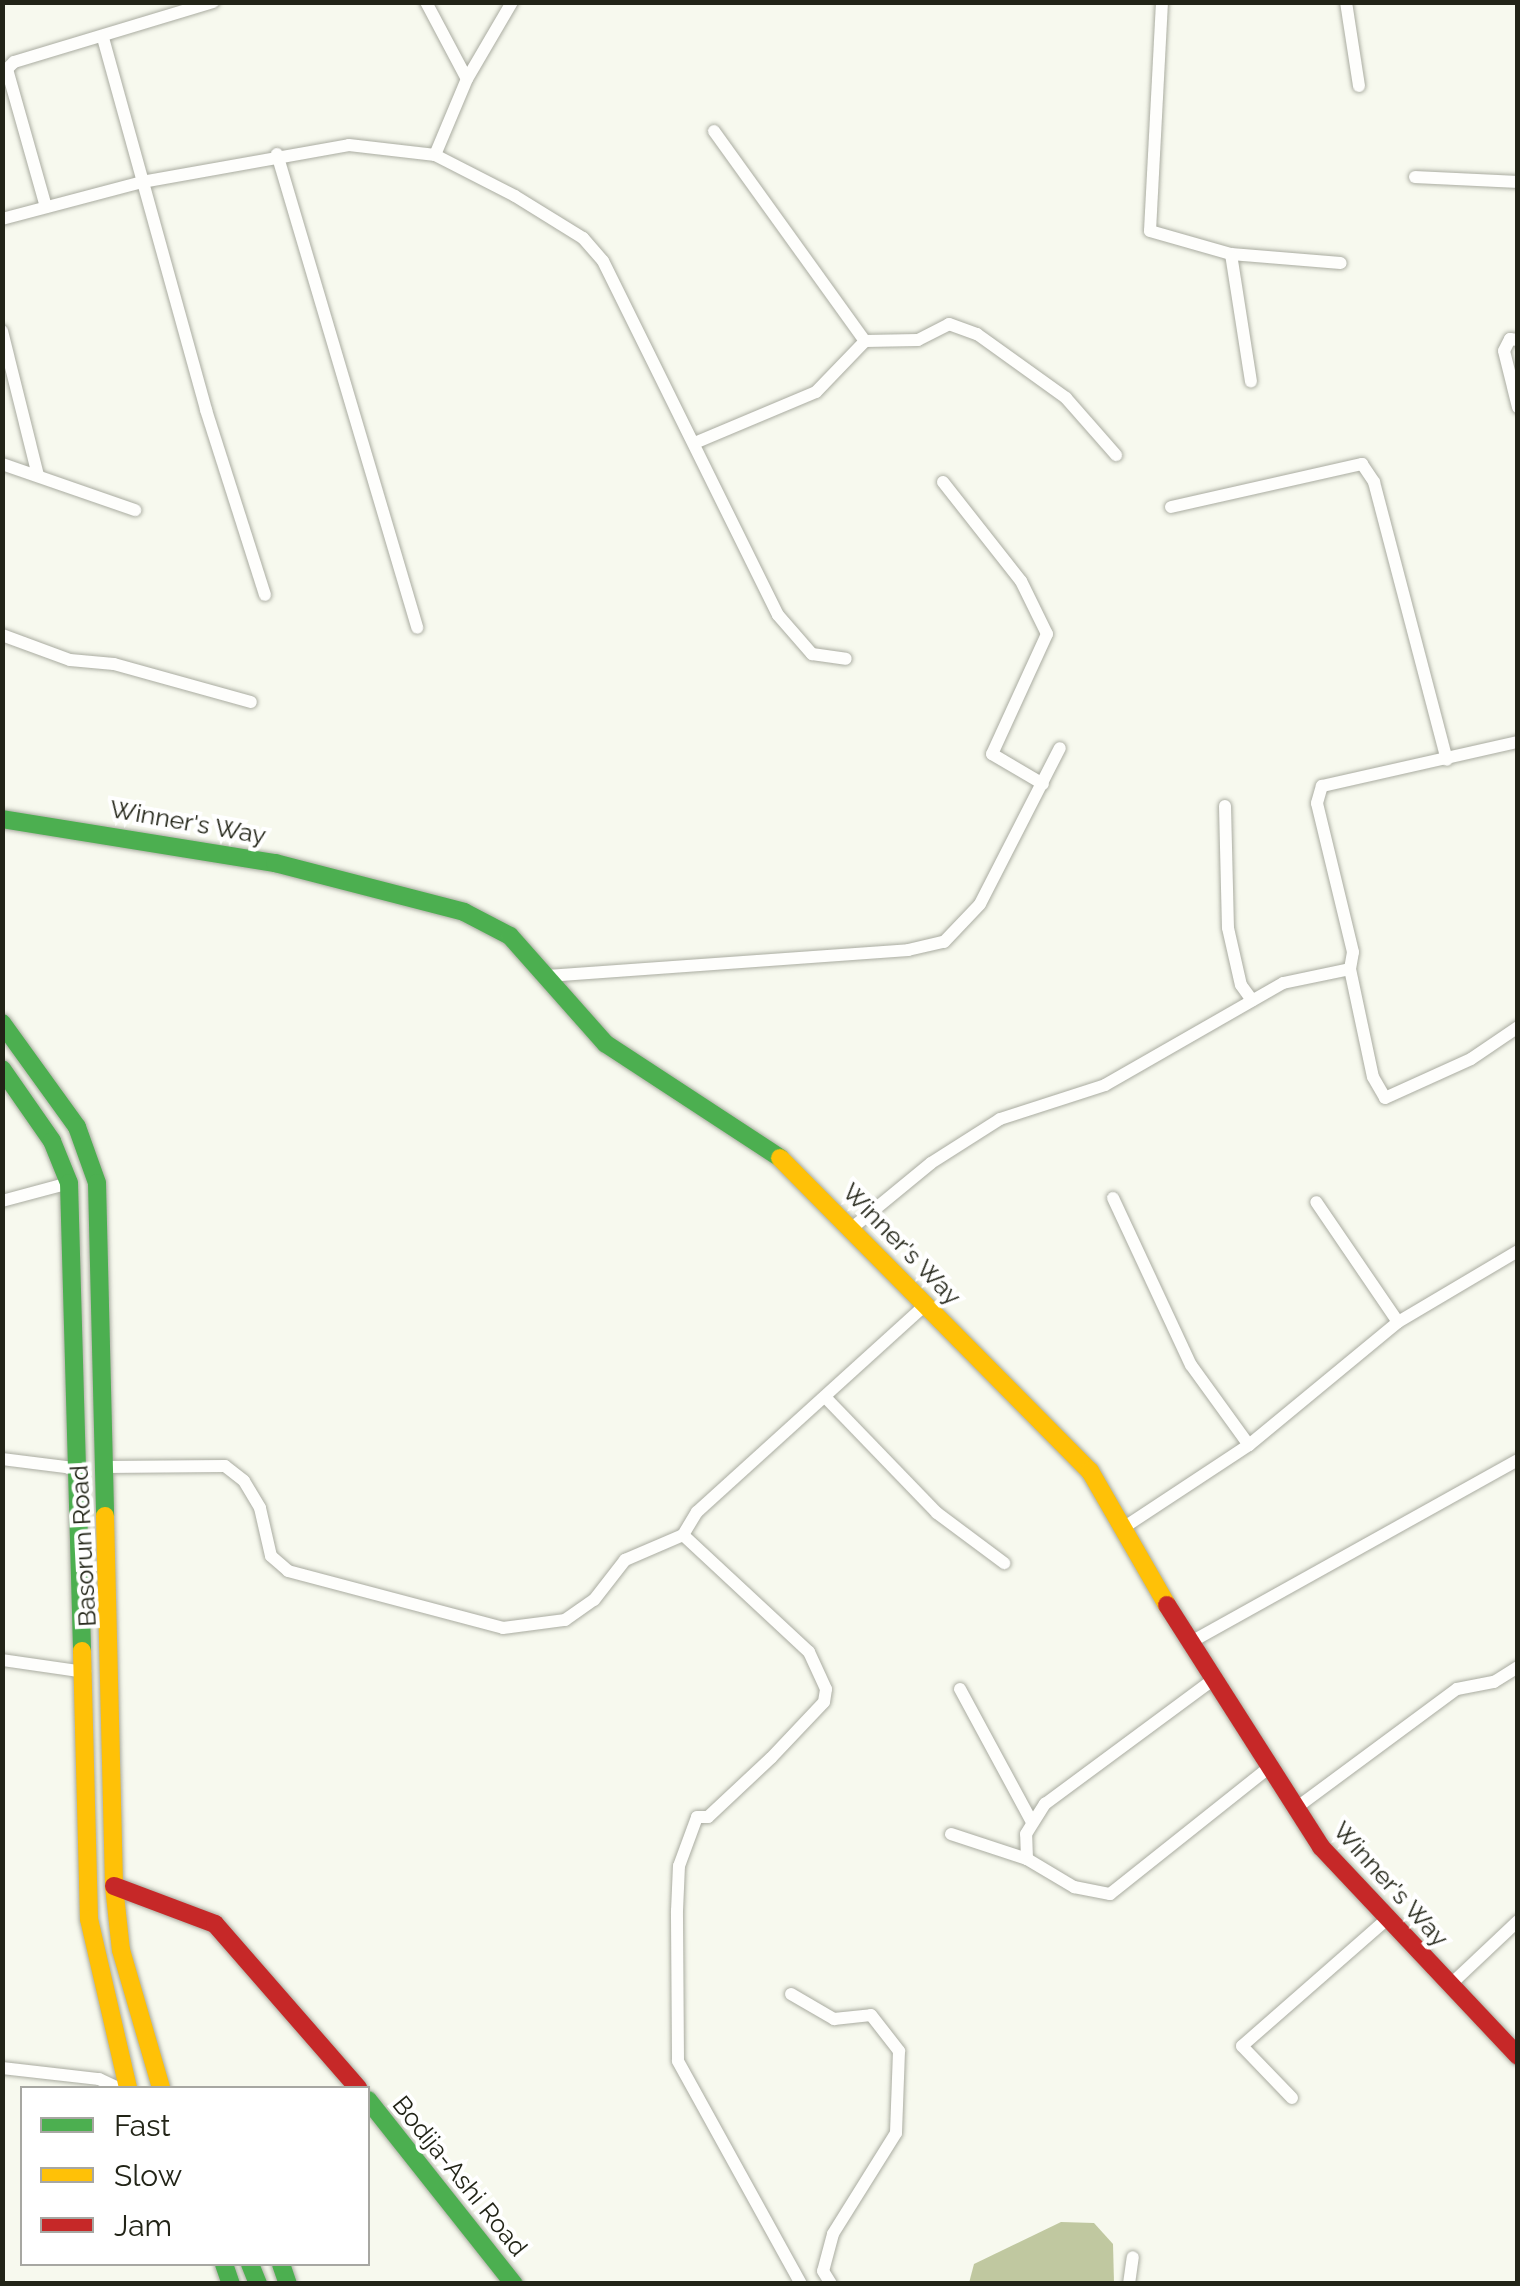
<!DOCTYPE html>
<html>
<head>
<meta charset="utf-8">
<style>
  body { margin:0 }
  #map { position:relative; width:1520px; height:2286px; overflow:hidden; background:#f7f9ee; font-family:Raleway,sans-serif }
  div>[style] { position:absolute }
  .water>* { inset:0; background:#c0c8a0 }
  .roads { filter:drop-shadow(0 0 2px #aaaca1) drop-shadow(0 0 2px #aaaca1) }
  .street>* { height:12px; margin:-6px; padding:0 6px; transform-origin:6px; border-radius:6px; background:#fefefc }
  .fast>* { height:18px; margin:-9px; padding:0 9px; transform-origin:9px; border-radius:9px; background:#4caf50 }
  .slow>* { height:18px; margin:-9px; padding:0 9px; transform-origin:9px; border-radius:9px; background:#ffc107 }
  .jam>* { height:18px; margin:-9px; padding:0 9px; transform-origin:9px; border-radius:9px; background:#c62828 }
  span { translate:-50% -50%; white-space:nowrap; text-align:center; line-height:1.15; -webkit-text-stroke:8px #fff; paint-order:stroke }
  .street-label { font-size:25px; color:#222417 }
  .frame { position:absolute; inset:0; border:5px solid #222417; pointer-events:none }
  .legend { position:absolute; left:20px; top:2086px; width:350px; height:180px; box-sizing:border-box; background:#fff; border:2px solid #a7a7a2; margin:0; padding:12px 18px; list-style:none; font-size:30px; color:#222417 }
  .legend li { display:flex; align-items:center; gap:20px; height:50px }
  .legend b { width:50px; border:2px solid #a7a7a2 }
</style>
</head>
<body>
<div id="map">
  <div class="water">
    <div style="clip-path:polygon(1061px 2222px,1094px 2223px,1113px 2244px,1114px 2283px,969px 2283px,974px 2264px)"></div>
  </div>
  <div class="roads">
    <div class="street">
      <div style="left:426px;top:2px;width:87px;rotate:62deg"></div>
      <div style="left:1162px;top:2px;width:229px;rotate:93deg"></div>
      <div style="left:1150px;top:231px;width:84px;rotate:15.9deg"></div>
      <div style="left:1231px;top:254px;width:110px;rotate:4.7deg"></div>
      <div style="left:1346px;top:2px;width:85px;rotate:81.2deg"></div>
      <div style="left:103px;top:38px;width:386px;rotate:74.5deg"></div>
      <div style="left:206px;top:410px;width:194px;rotate:72.3deg"></div>
      <div style="left:714px;top:131px;width:259px;rotate:54.3deg"></div>
      <div style="left:277px;top:154px;width:494px;rotate:73.5deg"></div>
      <div style="left:435px;top:155px;width:82px;rotate:-67.2deg"></div>
      <div style="left:467px;top:79px;width:89px;rotate:-59.7deg"></div>
      <div style="left:1415px;top:177px;width:103px;rotate:2.8deg"></div>
      <div style="left:46px;top:207px;width:143px;rotate:-105.8deg"></div>
      <div style="left:7px;top:69px;width:10px;rotate:-45deg"></div>
      <div style="left:14px;top:62px;width:208px;rotate:-16.8deg"></div>
      <div style="left:2px;top:219px;width:145px;rotate:-14.8deg"></div>
      <div style="left:142px;top:182px;width:210px;rotate:-10.1deg"></div>
      <div style="left:349px;top:145px;width:87px;rotate:6.6deg"></div>
      <div style="left:435px;top:155px;width:90px;rotate:27.1deg"></div>
      <div style="left:515px;top:196px;width:80px;rotate:31.7deg"></div>
      <div style="left:583px;top:238px;width:30px;rotate:49deg"></div>
      <div style="left:603px;top:261px;width:395px;rotate:63.7deg"></div>
      <div style="left:778px;top:615px;width:52px;rotate:48.9deg"></div>
      <div style="left:812px;top:654px;width:34px;rotate:8deg"></div>
      <div style="left:1231px;top:254px;width:129px;rotate:81.1deg"></div>
      <div style="left:2px;top:331px;width:148px;rotate:76deg"></div>
      <div style="left:1518px;top:340px;width:8px;rotate:-173deg"></div>
      <div style="left:1510px;top:339px;width:13px;rotate:117deg"></div>
      <div style="left:1504px;top:351px;width:58px;rotate:76deg"></div>
      <div style="left:697px;top:442px;width:129px;rotate:-22.8deg"></div>
      <div style="left:816px;top:392px;width:71px;rotate:-46.1deg"></div>
      <div style="left:865px;top:341px;width:53px;rotate:-1.1deg"></div>
      <div style="left:918px;top:340px;width:35px;rotate:-27deg"></div>
      <div style="left:949px;top:324px;width:30px;rotate:20deg"></div>
      <div style="left:977px;top:334px;width:110px;rotate:35.7deg"></div>
      <div style="left:1066px;top:398px;width:76px;rotate:48.7deg"></div>
      <div style="left:2px;top:464px;width:141px;rotate:19.1deg"></div>
      <div style="left:943px;top:482px;width:126px;rotate:51.8deg"></div>
      <div style="left:1021px;top:581px;width:59px;rotate:63.9deg"></div>
      <div style="left:1047px;top:634px;width:132px;rotate:114.6deg"></div>
      <div style="left:992px;top:754px;width:59px;rotate:30.5deg"></div>
      <div style="left:1171px;top:507px;width:196px;rotate:-12.7deg"></div>
      <div style="left:1362px;top:464px;width:22px;rotate:56deg"></div>
      <div style="left:1374px;top:482px;width:287px;rotate:75.3deg"></div>
      <div style="left:2px;top:635px;width:72px;rotate:20.2deg"></div>
      <div style="left:70px;top:660px;width:44px;rotate:5.2deg"></div>
      <div style="left:114px;top:664px;width:142px;rotate:15.5deg"></div>
      <div style="left:1225px;top:806px;width:122px;rotate:88.6deg"></div>
      <div style="left:1228px;top:928px;width:58px;rotate:77.2deg"></div>
      <div style="left:1241px;top:985px;width:19px;rotate:54deg"></div>
      <div style="left:1350px;top:969px;width:110px;rotate:78deg"></div>
      <div style="left:1373px;top:1077px;width:24px;rotate:60deg"></div>
      <div style="left:1385px;top:1098px;width:94px;rotate:-24.4deg"></div>
      <div style="left:1471px;top:1059px;width:57px;rotate:-34.2deg"></div>
      <div style="left:547px;top:976px;width:362px;rotate:-4.1deg"></div>
      <div style="left:908px;top:950px;width:37px;rotate:-13deg"></div>
      <div style="left:944px;top:942px;width:52px;rotate:-46.5deg"></div>
      <div style="left:980px;top:904px;width:175px;rotate:-62.9deg"></div>
      <div style="left:1113px;top:1198px;width:184px;rotate:65deg"></div>
      <div style="left:1191px;top:1365px;width:99px;rotate:54.1deg"></div>
      <div style="left:2px;top:1201px;width:69px;rotate:-15deg"></div>
      <div style="left:852px;top:1228px;width:102px;rotate:-39.4deg"></div>
      <div style="left:931px;top:1163px;width:82px;rotate:-32.5deg"></div>
      <div style="left:1000px;top:1119px;width:110px;rotate:-17.9deg"></div>
      <div style="left:1105px;top:1085px;width:205px;rotate:-29.8deg"></div>
      <div style="left:1283px;top:983px;width:68px;rotate:-11.8deg"></div>
      <div style="left:1350px;top:969px;width:17px;rotate:-80deg"></div>
      <div style="left:1353px;top:952px;width:153px;rotate:-103.6deg"></div>
      <div style="left:1317px;top:803px;width:18px;rotate:-74deg"></div>
      <div style="left:1322px;top:786px;width:201px;rotate:-12.7deg"></div>
      <div style="left:1398px;top:1322px;width:139px;rotate:-30.6deg"></div>
      <div style="left:825px;top:1397px;width:161px;rotate:46deg"></div>
      <div style="left:937px;top:1513px;width:84px;rotate:36.7deg"></div>
      <div style="left:2px;top:1459px;width:80px;rotate:7.2deg"></div>
      <div style="left:104px;top:1467px;width:121px;rotate:-0.5deg"></div>
      <div style="left:225px;top:1466px;width:24px;rotate:38deg"></div>
      <div style="left:244px;top:1481px;width:31px;rotate:59deg"></div>
      <div style="left:260px;top:1508px;width:49px;rotate:77.1deg"></div>
      <div style="left:271px;top:1556px;width:23px;rotate:41deg"></div>
      <div style="left:288px;top:1571px;width:222px;rotate:14.8deg"></div>
      <div style="left:503px;top:1628px;width:63px;rotate:-7.4deg"></div>
      <div style="left:565px;top:1620px;width:35px;rotate:-35deg"></div>
      <div style="left:594px;top:1600px;width:51px;rotate:-52.2deg"></div>
      <div style="left:625px;top:1560px;width:63px;rotate:-23.3deg"></div>
      <div style="left:1123px;top:1528px;width:151px;rotate:-33.4deg"></div>
      <div style="left:1249px;top:1445px;width:193px;rotate:-39.5deg"></div>
      <div style="left:1398px;top:1322px;width:145px;rotate:-124.3deg"></div>
      <div style="left:1189px;top:1643px;width:376px;rotate:-29.1deg"></div>
      <div style="left:2px;top:1660px;width:84px;rotate:8.2deg"></div>
      <div style="left:960px;top:1689px;width:151px;rotate:61.6deg"></div>
      <div style="left:1296px;top:1808px;width:200px;rotate:-36.5deg"></div>
      <div style="left:1457px;top:1689px;width:38px;rotate:-11deg"></div>
      <div style="left:1494px;top:1682px;width:28px;rotate:-32deg"></div>
      <div style="left:951px;top:1834px;width:80px;rotate:18.2deg"></div>
      <div style="left:1027px;top:1859px;width:55px;rotate:30.8deg"></div>
      <div style="left:1074px;top:1887px;width:37px;rotate:11deg"></div>
      <div style="left:1110px;top:1894px;width:206px;rotate:-38.5deg"></div>
      <div style="left:1027px;top:1859px;width:25px;rotate:-92deg"></div>
      <div style="left:1026px;top:1834px;width:36px;rotate:-58deg"></div>
      <div style="left:1045px;top:1804px;width:210px;rotate:-36.5deg"></div>
      <div style="left:1449px;top:1986px;width:95px;rotate:-43.3deg"></div>
      <div style="left:791px;top:1994px;width:50px;rotate:30.2deg"></div>
      <div style="left:834px;top:2019px;width:37px;rotate:-6deg"></div>
      <div style="left:871px;top:2015px;width:46px;rotate:52.1deg"></div>
      <div style="left:899px;top:2051px;width:82px;rotate:92.1deg"></div>
      <div style="left:896px;top:2133px;width:119px;rotate:122deg"></div>
      <div style="left:833px;top:2234px;width:38px;rotate:105deg"></div>
      <div style="left:823px;top:2271px;width:15px;rotate:58deg"></div>
      <div style="left:2px;top:2068px;width:98px;rotate:6.5deg"></div>
      <div style="left:99px;top:2079px;width:21px;rotate:25deg"></div>
      <div style="left:1292px;top:2098px;width:72px;rotate:-133.9deg"></div>
      <div style="left:1242px;top:2046px;width:193px;rotate:-41.2deg"></div>
      <div style="left:801px;top:2284px;width:255px;rotate:-118.9deg"></div>
      <div style="left:678px;top:2061px;width:150px;rotate:-90.4deg"></div>
      <div style="left:677px;top:1911px;width:45px;rotate:-87.5deg"></div>
      <div style="left:679px;top:1866px;width:52px;rotate:-69.8deg"></div>
      <div style="left:697px;top:1817px;width:11px"></div>
      <div style="left:708px;top:1817px;width:86px;rotate:-43.1deg"></div>
      <div style="left:771px;top:1758px;width:77px;rotate:-46.6deg"></div>
      <div style="left:824px;top:1702px;width:13px;rotate:-81deg"></div>
      <div style="left:826px;top:1689px;width:41px;rotate:-114.7deg"></div>
      <div style="left:809px;top:1652px;width:172px;rotate:-137.1deg"></div>
      <div style="left:683px;top:1535px;width:27px;rotate:-59deg"></div>
      <div style="left:697px;top:1512px;width:309px;rotate:-42.2deg"></div>
      <div style="left:1129px;top:2284px;width:27px;rotate:-82deg"></div>
    </div>
    <div class="fast">
      <div style="left:2px;top:819px;width:277px;rotate:9.2deg"></div>
      <div style="left:275px;top:863px;width:195px;rotate:14.5deg"></div>
      <div style="left:464px;top:912px;width:52px;rotate:27.6deg"></div>
      <div style="left:510px;top:936px;width:144px;rotate:48.4deg"></div>
      <div style="left:606px;top:1044px;width:208px;rotate:33.2deg"></div>
      <div style="left:2px;top:1023px;width:128px;rotate:54.2deg"></div>
      <div style="left:77px;top:1127px;width:59px;rotate:70.3deg"></div>
      <div style="left:97px;top:1183px;width:333px;rotate:88.6deg"></div>
      <div style="left:2px;top:1069px;width:88px;rotate:55.2deg"></div>
      <div style="left:52px;top:1141px;width:45px;rotate:68deg"></div>
      <div style="left:69px;top:1183px;width:468px;rotate:88.4deg"></div>
      <div style="left:368px;top:2100px;width:235px;rotate:51.6deg"></div>
      <div style="left:224px;top:2264px;width:21px;rotate:71deg"></div>
      <div style="left:250px;top:2264px;width:22px;rotate:68deg"></div>
      <div style="left:281px;top:2264px;width:21px;rotate:71deg"></div>
    </div>
    <div class="slow">
      <div style="left:780px;top:1158px;width:441px;rotate:45.3deg"></div>
      <div style="left:1090px;top:1471px;width:155px;rotate:60.1deg"></div>
      <div style="left:105px;top:1516px;width:370px;rotate:88.6deg"></div>
      <div style="left:114px;top:1886px;width:64px;rotate:83.8deg"></div>
      <div style="left:121px;top:1950px;width:144px;rotate:73.8deg"></div>
      <div style="left:82px;top:1651px;width:268px;rotate:88.5deg"></div>
      <div style="left:89px;top:1919px;width:173px;rotate:77deg"></div>
    </div>
    <div class="jam">
      <div style="left:1167px;top:1605px;width:287px;rotate:57.5deg"></div>
      <div style="left:1321px;top:1847px;width:287px;rotate:46.7deg"></div>
      <div style="left:114px;top:1886px;width:108px;rotate:20.6deg"></div>
      <div style="left:215px;top:1924px;width:218px;rotate:48.9deg"></div>
    </div>
  </div>
  <div class="street-label">
    <span style="left:188px;top:822px;rotate:10deg">Winner's Way</span>
    <span style="left:902px;top:1244px;rotate:46deg">Winner's Way</span>
    <span style="left:83px;top:1546px;rotate:-93deg">Basorun Road</span>
    <span style="left:1391px;top:1884px;rotate:48deg">Winner's Way</span>
    <span style="left:460px;top:2176px;rotate:51deg">Bodija-Ashi Road</span>
  </div>
  <div class="frame"></div>
  <ul class="legend">
  <li><b style="height:12px;background:#4caf50"></b>Fast</li>
  <li><b style="height:12px;background:#ffc107"></b>Slow</li>
  <li><b style="height:12px;background:#c62828"></b>Jam</li>
  </ul>
</div>
</body>
</html>
